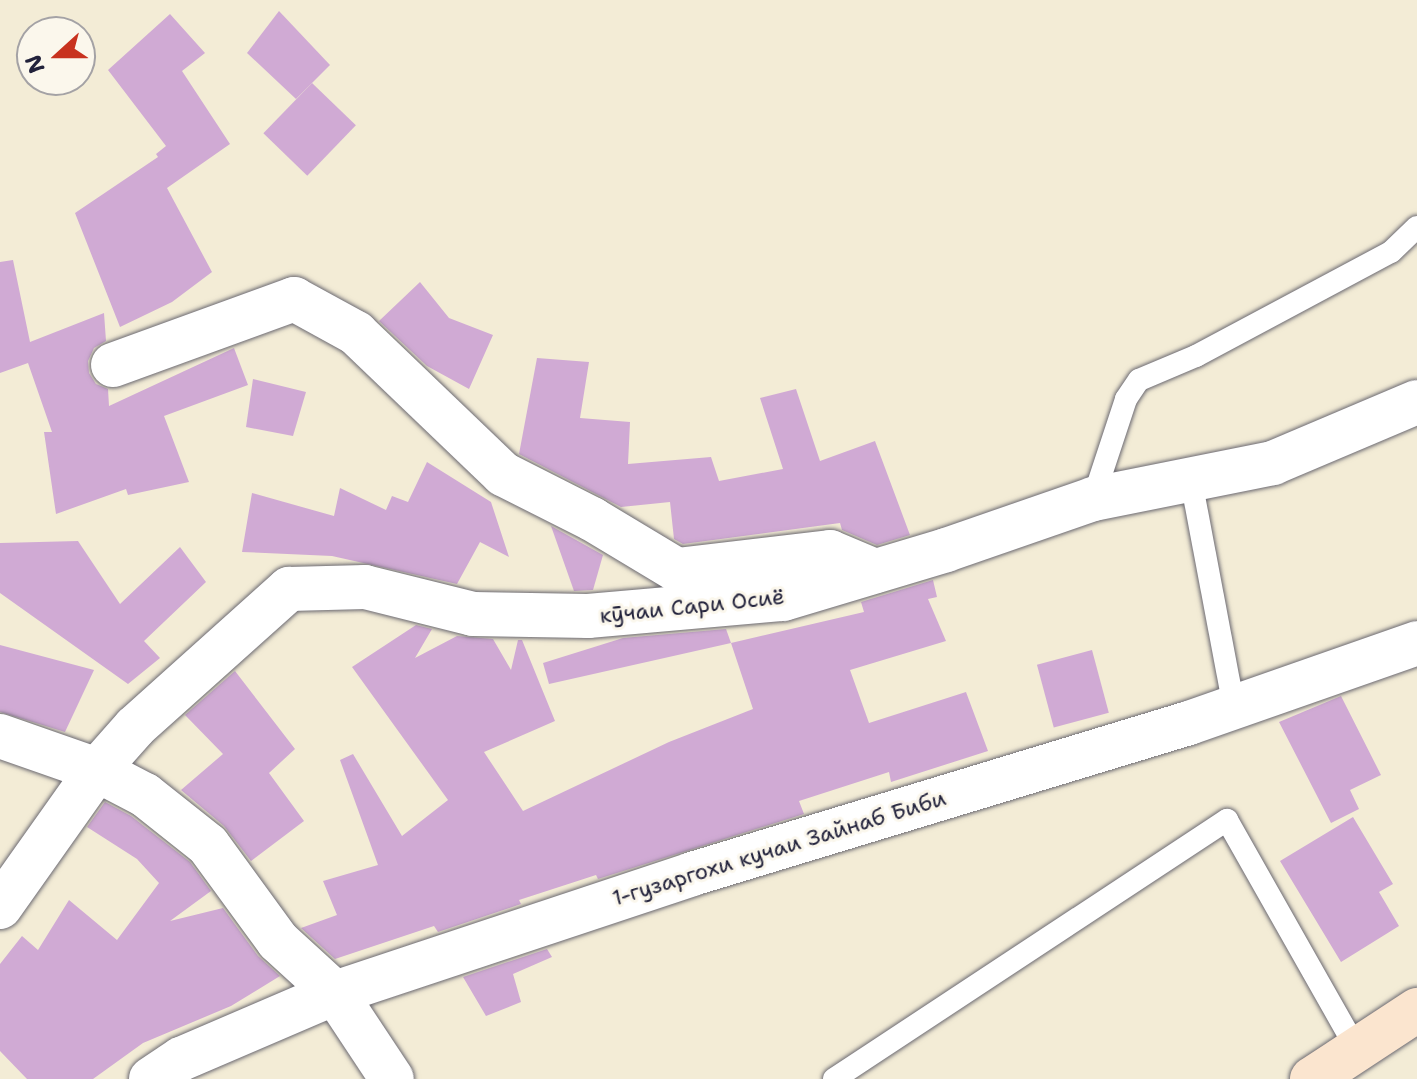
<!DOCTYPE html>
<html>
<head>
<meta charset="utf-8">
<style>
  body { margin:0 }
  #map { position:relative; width:1417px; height:1079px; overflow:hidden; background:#f3ecd6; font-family:"Shantell Sans",sans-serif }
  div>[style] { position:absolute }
  .building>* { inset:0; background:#d0aad4; transform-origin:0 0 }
  .roads { filter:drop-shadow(0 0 2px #6b6971) drop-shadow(0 0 2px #6b6971) }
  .service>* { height:22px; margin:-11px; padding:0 11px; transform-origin:11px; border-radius:11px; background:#fff }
  .minor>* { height:44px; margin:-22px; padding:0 22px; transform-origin:22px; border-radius:22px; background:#fff }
  .secondary>* { height:44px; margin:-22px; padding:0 22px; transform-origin:22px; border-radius:22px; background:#fbe5cf }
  span { translate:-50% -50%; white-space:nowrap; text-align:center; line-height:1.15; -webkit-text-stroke:6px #fbf7ec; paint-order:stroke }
  .street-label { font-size:22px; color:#22223b }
  .north { position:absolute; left:16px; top:16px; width:80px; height:80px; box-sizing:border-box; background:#fbf7ec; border:2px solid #a4a2a5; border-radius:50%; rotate:249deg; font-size:22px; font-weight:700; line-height:32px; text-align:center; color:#22223b }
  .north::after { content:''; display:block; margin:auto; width:28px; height:36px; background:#c8321e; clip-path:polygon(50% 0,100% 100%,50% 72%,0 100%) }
</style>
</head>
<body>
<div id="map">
  <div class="building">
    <div style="clip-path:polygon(279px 11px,330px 65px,296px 99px,247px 53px)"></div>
    <div style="clip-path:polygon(170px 14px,205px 53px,182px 71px,230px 144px,167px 188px,212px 272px,172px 302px,120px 327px,75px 213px,158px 157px,156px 154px,166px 146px,108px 70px)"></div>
    <div style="left:312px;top:83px;width:61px;height:70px;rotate:44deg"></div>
    <div style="clip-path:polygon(13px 260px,30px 342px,104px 313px,106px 341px,94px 348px,88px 361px,89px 373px,96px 384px,108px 389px,109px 406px,234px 348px,248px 385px,164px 416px,189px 482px,128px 495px,126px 489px,56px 514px,44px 432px,52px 432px,28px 363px,0 373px,0 262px)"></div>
    <div style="clip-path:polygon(420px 282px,449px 318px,493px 335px,469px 389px,427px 366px,379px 321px)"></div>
    <div style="clip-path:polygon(537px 358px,589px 362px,580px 418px,630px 422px,628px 464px,711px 457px,719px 481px,783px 469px,760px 398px,796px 389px,820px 461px,875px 441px,910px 535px,877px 545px,842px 530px,840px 523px,683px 544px,674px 539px,670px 502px,621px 507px,519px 454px)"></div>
    <div style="clip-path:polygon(253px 379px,306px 392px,293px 436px,246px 427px)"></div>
    <div style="clip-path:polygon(427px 462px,491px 502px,509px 557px,480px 542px,457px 584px,332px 556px,242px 552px,252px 493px,334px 516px,340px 488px,386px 510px,392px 496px,408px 502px)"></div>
    <div style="clip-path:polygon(551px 526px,603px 555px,593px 590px,574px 591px)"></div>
    <div style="clip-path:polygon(78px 541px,120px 604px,180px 547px,206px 582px,144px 641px,160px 658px,128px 684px,0 593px,0 543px)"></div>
    <div style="clip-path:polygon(933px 580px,937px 597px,928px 599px,946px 641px,850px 670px,869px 723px,966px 692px,988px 751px,891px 782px,889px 772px,799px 801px,804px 814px,598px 879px,596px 875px,519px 900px,521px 904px,438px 932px,434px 926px,335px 959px,301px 928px,337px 915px,323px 881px,378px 865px,340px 760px,353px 754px,402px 836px,448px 800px,352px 667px,416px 625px,432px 629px,415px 658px,457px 636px,493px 639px,511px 670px,518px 640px,522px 640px,555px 721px,484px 752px,523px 811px,669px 742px,753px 709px,731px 643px,864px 612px,861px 602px)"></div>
    <div style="clip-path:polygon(726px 629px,731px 643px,549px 684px,543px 663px,623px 638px)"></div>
    <div style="clip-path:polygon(0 645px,94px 670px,65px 732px,0 712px)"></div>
    <div style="left:1092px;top:650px;width:65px;height:57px;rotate:75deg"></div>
    <div style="clip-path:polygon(235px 671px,295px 749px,269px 773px,304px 821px,251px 861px,224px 826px,181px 790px,223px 754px,185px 715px)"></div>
    <div style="clip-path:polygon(1341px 696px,1381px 775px,1350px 790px,1359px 809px,1331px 823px,1279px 722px)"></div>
    <div style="clip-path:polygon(105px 802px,131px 816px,190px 862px,211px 891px,170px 921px,223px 908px,258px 956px,280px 976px,231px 1006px,143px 1043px,93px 1079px,27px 1079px,0 1051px,0 964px,22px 936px,38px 950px,69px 900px,117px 940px,159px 883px,137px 859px,87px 827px)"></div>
    <div style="clip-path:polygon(1353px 817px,1393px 884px,1379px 892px,1399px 926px,1341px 962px,1280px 861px)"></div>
    <div style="clip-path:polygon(547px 949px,552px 957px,513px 974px,521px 1002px,486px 1016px,463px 977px)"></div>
  </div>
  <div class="roads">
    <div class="service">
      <div style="left:1191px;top:480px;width:231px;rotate:79.3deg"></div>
      <div style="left:1093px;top:499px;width:105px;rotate:-71.7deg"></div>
      <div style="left:1126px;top:399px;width:23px;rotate:-56deg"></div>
      <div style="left:1139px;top:380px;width:62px;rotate:-22.8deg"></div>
      <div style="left:1196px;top:356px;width:221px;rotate:-28.1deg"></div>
      <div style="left:1391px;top:252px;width:36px;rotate:-44deg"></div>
      <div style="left:834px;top:1079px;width:471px;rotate:-33.4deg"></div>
      <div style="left:1227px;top:820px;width:264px;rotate:60.5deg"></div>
    </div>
    <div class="minor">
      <div style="left:113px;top:365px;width:193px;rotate:-20deg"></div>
      <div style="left:294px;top:299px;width:71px;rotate:28.7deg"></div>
      <div style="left:356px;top:333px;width:204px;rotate:43.8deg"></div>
      <div style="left:503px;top:474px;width:100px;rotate:26.8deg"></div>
      <div style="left:592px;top:519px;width:99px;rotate:31deg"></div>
      <div style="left:677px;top:570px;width:154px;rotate:-6.7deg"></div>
      <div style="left:830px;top:552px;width:49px;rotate:22.9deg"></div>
      <div style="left:0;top:736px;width:103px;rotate:19.3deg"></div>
      <div style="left:97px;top:770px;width:54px;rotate:27.5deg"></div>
      <div style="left:145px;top:795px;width:80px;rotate:38.4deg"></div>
      <div style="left:208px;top:845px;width:119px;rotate:53.9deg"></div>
      <div style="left:278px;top:941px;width:77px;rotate:42.4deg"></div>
      <div style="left:335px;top:993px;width:103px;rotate:56.5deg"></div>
      <div style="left:0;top:907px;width:168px;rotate:-54.7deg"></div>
      <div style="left:97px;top:770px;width:57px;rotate:-48.5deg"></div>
      <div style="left:135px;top:727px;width:207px;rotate:-41.9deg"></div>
      <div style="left:289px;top:589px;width:76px;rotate:-1.5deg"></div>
      <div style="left:365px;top:587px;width:111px;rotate:14deg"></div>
      <div style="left:473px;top:614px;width:115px;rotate:1deg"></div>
      <div style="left:588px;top:616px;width:196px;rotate:-5deg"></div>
      <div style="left:783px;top:599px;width:170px;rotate:-16.7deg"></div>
      <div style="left:946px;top:550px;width:156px;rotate:-19.1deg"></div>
      <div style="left:1093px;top:499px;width:184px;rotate:-11.3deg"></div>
      <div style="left:1273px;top:463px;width:156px;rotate:-23deg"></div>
      <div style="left:151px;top:1079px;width:36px;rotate:-34deg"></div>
      <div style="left:181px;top:1059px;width:168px;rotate:-23.2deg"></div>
      <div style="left:335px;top:993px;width:376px;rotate:-18.4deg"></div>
      <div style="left:692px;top:874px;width:519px;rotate:-16.9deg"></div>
      <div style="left:1189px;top:723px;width:242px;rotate:-19.3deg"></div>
    </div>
    <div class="secondary">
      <div style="left:1312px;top:1079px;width:126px;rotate:-33.3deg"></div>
    </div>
  </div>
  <div class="street-label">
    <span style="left:692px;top:606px;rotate:-6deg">кӯчаи Сари Осиё</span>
    <span style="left:779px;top:848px;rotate:-17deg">1-гузаргохи кучаи Зайнаб Биби</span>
  </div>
  <div class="north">N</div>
</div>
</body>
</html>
